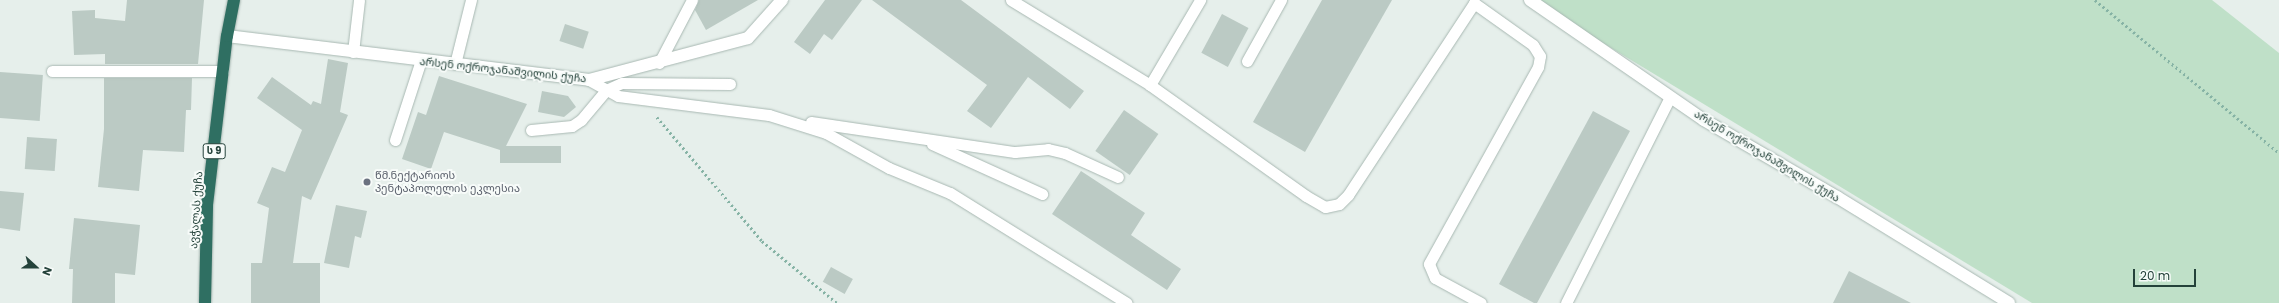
<!DOCTYPE html>
<html>
<head>
<meta charset="utf-8">
<style>
  body { margin:0 }
  #map { position:relative; width:2279px; height:303px; overflow:hidden; background:#e6efeb; font-family:Poppins,"Noto Sans Georgian",sans-serif }
  div>[style] { position:absolute }
  .green>* { inset:0; background:#bfe0c8 }
  .building>* { inset:0; background:#bbcac4; transform-origin:0 0 }
  .path>* { height:2.5px; margin-top:-1.25px; transform-origin:0; background:repeating-linear-gradient(90deg,#86b3a5 0 2px,transparent 0 5px) }
  .roads { filter:drop-shadow(0 0 1px #a8b8b2) drop-shadow(0 0 1px #a8b8b2) }
  .lane>* { height:11px; margin:-5.5px; padding:0 5.5px; transform-origin:5.5px; border-radius:5.5px; background:#fff }
  .street>* { height:12px; margin:-6px; padding:0 6px; transform-origin:6px; border-radius:6px; background:#fff }
  .highway>* { height:12px; margin:-6px; padding:0 6px; transform-origin:6px; border-radius:6px; background:#2f6f62 }
  .dots>* { width:11px; height:11px; translate:-50% -50%; box-sizing:border-box; border:2px solid #f7fbf9; border-radius:50% }
  span { translate:-50% -50%; white-space:nowrap; text-align:center; line-height:1.15; -webkit-text-stroke:4px #f7fbf9; paint-order:stroke }
  .shield-label span { padding:1px 3px; background:#f7fbf9; border:1px solid; border-radius:3px; -webkit-text-stroke-width:0 }
  .shield-label { font-size:10px; color:#24423a; font-weight:700 }
  .street-label { font-size:11px; color:#24423a }
  .worship-label { font-size:11px; color:#5b616d }
  .left { translate:0 -50%; text-align:left }
  .north { position:absolute; left:16px; top:247px; width:40px; height:40px; -webkit-text-stroke:3px #f7fbf9; paint-order:stroke; rotate:111deg; font-size:11px; font-weight:700; line-height:16px; text-align:center; color:#24423a }
  .north::after { content:''; display:block; margin:auto; width:14px; height:18px; background:#24423a; clip-path:polygon(50% 0,100% 100%,50% 72%,0 100%) }
  .scale { position:absolute; left:2133px; top:269px; width:63px; height:18px; box-sizing:border-box; border:2px solid #24423a; border-top:0; padding-left:5px; font-size:12px; line-height:14px; white-space:nowrap; color:#24423a; -webkit-text-stroke:3px #f7fbf9; paint-order:stroke }
</style>
</head>
<body>
<div id="map">
  <div class="green">
    <div style="clip-path:polygon(1532px 0,2212px 0,2279px 53px,2279px 303px,2032px 303px)"></div>
  </div>
  <div class="building">
    <div style="clip-path:polygon(127px 0,204px 0,198px 64px,105px 64px,105px 54px,74px 55px,72px 11px,95px 10px,95px 18px,125px 21px)"></div>
    <div style="clip-path:polygon(699px 0,758px 0,706px 30px,695px 10px)"></div>
    <div style="clip-path:polygon(825px 0,862px 0,832px 40px,824px 34px,810px 54px,794px 42px)"></div>
    <div style="clip-path:polygon(872px 0,961px 0,1084px 91px,1070px 109px,1028px 77px,991px 128px,967px 111px,987px 85px)"></div>
    <div style="clip-path:polygon(1322px 0,1392px 0,1305px 152px,1253px 122px)"></div>
    <div style="left:1222px;top:14px;width:30px;height:44px;rotate:28deg"></div>
    <div style="left:565px;top:24px;width:25px;height:18px;rotate:18deg"></div>
    <div style="clip-path:polygon(328px 59px,348px 63px,340px 112px,348px 115px,311px 200px,302px 196px,293px 263px,320px 263px,320px 303px,251px 303px,251px 263px,262px 263px,269px 208px,257px 203px,272px 167px,285px 172px,302px 130px,257px 98px,272px 77px,311px 105px,313px 101px,321px 104px)"></div>
    <div style="left:0;top:72px;width:43px;height:46px;rotate:4deg"></div>
    <div style="clip-path:polygon(439px 76px,527px 104px,506px 146px,561px 146px,561px 163px,500px 163px,500px 150px,444px 132px,431px 169px,402px 159px,418px 112px,426px 115px)"></div>
    <div style="clip-path:polygon(104px 78px,192px 78px,191px 110px,186px 110px,184px 152px,143px 150px,139px 191px,98px 187px,104px 129px)"></div>
    <div style="clip-path:polygon(542px 91px,568px 96px,576px 107px,564px 117px,538px 112px)"></div>
    <div style="left:1124px;top:110px;width:42px;height:50px;rotate:35deg"></div>
    <div style="clip-path:polygon(1593px 111px,1630px 131px,1537px 303px,1534px 303px,1499px 284px)"></div>
    <div style="left:27px;top:137px;width:30px;height:32px;rotate:4deg"></div>
    <div style="clip-path:polygon(1081px 171px,1145px 213px,1131px 235px,1181px 269px,1167px 290px,1052px 214px)"></div>
    <div style="clip-path:polygon(0 191px,24px 193px,20px 231px,0 228px)"></div>
    <div style="clip-path:polygon(336px 205px,367px 211px,361px 238px,355px 236px,349px 268px,324px 263px)"></div>
    <div style="clip-path:polygon(74px 218px,140px 225px,135px 275px,115px 273px,115px 303px,72px 303px,73px 269px,69px 269px)"></div>
    <div style="left:831px;top:267px;width:25px;height:17px;rotate:29deg"></div>
    <div style="clip-path:polygon(1849px 271px,1911px 303px,1833px 303px)"></div>
  </div>
  <div class="path">
    <div style="left:2095px;top:0;width:239px;rotate:39.7deg"></div>
    <div style="left:657px;top:117px;width:162px;rotate:49.7deg"></div>
    <div style="left:762px;top:241px;width:97px;rotate:39.6deg"></div>
  </div>
  <div class="roads">
    <div class="lane">
      <div style="left:1011px;top:0;width:163px;rotate:31.4deg"></div>
      <div style="left:1150px;top:85px;width:99px;rotate:-59.5deg"></div>
      <div style="left:353px;top:52px;width:52px;rotate:-83.4deg"></div>
      <div style="left:1247px;top:61px;width:70px;rotate:-60.9deg"></div>
      <div style="left:659px;top:63px;width:71px;rotate:-62.4deg"></div>
      <div style="left:455px;top:64px;width:66px;rotate:-76deg"></div>
      <div style="left:52px;top:71px;width:171px"></div>
      <div style="left:589px;top:80px;width:33px;rotate:29deg"></div>
      <div style="left:618px;top:96px;width:152px;rotate:7.2deg"></div>
      <div style="left:769px;top:115px;width:60px;rotate:17.5deg"></div>
      <div style="left:826px;top:133px;width:72px;rotate:29.1deg"></div>
      <div style="left:889px;top:168px;width:66px;rotate:22.3deg"></div>
      <div style="left:950px;top:193px;width:208px;rotate:31.9deg"></div>
      <div style="left:1150px;top:85px;width:191px;rotate:35.4deg"></div>
      <div style="left:1306px;top:196px;width:22px;rotate:30deg"></div>
      <div style="left:1325px;top:207px;width:14px;rotate:-12deg"></div>
      <div style="left:1339px;top:204px;width:13px;rotate:-45deg"></div>
      <div style="left:1348px;top:195px;width:230px;rotate:-56.7deg"></div>
      <div style="left:1474px;top:3px;width:72px;rotate:35.4deg"></div>
      <div style="left:1533px;top:45px;width:13px;rotate:58deg"></div>
      <div style="left:1540px;top:56px;width:11px;rotate:100deg"></div>
      <div style="left:1538px;top:67px;width:225px;rotate:119deg"></div>
      <div style="left:1429px;top:264px;width:15px;rotate:67deg"></div>
      <div style="left:1435px;top:278px;width:52px;rotate:28.5deg"></div>
      <div style="left:811px;top:122px;width:206px;rotate:8.4deg"></div>
      <div style="left:1015px;top:152px;width:33px;rotate:-5deg"></div>
      <div style="left:1048px;top:149px;width:17px;rotate:13deg"></div>
      <div style="left:1065px;top:153px;width:58px;rotate:24.4deg"></div>
      <div style="left:531px;top:130px;width:41px;rotate:-5.6deg"></div>
      <div style="left:572px;top:126px;width:11px;rotate:-34deg"></div>
      <div style="left:581px;top:120px;width:39px;rotate:-50deg"></div>
      <div style="left:606px;top:90px;width:17px;rotate:-24deg"></div>
      <div style="left:622px;top:83px;width:108px;rotate:0.5deg"></div>
      <div style="left:395px;top:140px;width:84px;rotate:-72deg"></div>
      <div style="left:932px;top:144px;width:121px;rotate:24.4deg"></div>
      <div style="left:1566px;top:303px;width:231px;rotate:-63.2deg"></div>
    </div>
    <div class="street">
      <div style="left:1530px;top:0;width:211px;rotate:34.6deg"></div>
      <div style="left:1704px;top:120px;width:154px;rotate:30.1deg"></div>
      <div style="left:1837px;top:197px;width:202px;rotate:31.6deg"></div>
      <div style="left:227px;top:36px;width:365px;rotate:6.9deg"></div>
      <div style="left:589px;top:80px;width:164px;rotate:-14.8deg"></div>
      <div style="left:748px;top:38px;width:51px;rotate:-48.2deg"></div>
    </div>
    <div class="highway">
      <div style="left:205px;top:303px;width:98px;rotate:-88.8deg"></div>
      <div style="left:207px;top:205px;width:170px;rotate:-83.3deg"></div>
      <div style="left:227px;top:36px;width:37px;rotate:-79deg"></div>
    </div>
  </div>
  <div class="dots">
    <div style="left:367px;top:182px;background:#6b7280"></div>
  </div>
  <div class="shield-label">
    <span style="left:214px;top:151px">ს 9</span>
  </div>
  <div class="street-label">
    <span style="left:503px;top:70px;rotate:6deg">არსენ ოქროჯანაშვილის ქუჩა</span>
    <span style="left:1767px;top:156px;rotate:31deg">არსენ ოქროჯანაშვილის ქუჩა</span>
    <span style="left:196px;top:210px;rotate:-86deg">ავჭალას ქუჩა</span>
  </div>
  <div class="worship-label">
    <span class="left" style="left:375px;top:182px">წმ.ნექტარიოს<br>პენტაპოლელის ეკლესია</span>
  </div>
  <div class="north">N</div>
  <div class="scale">20 m</div>
</div>
</body>
</html>
